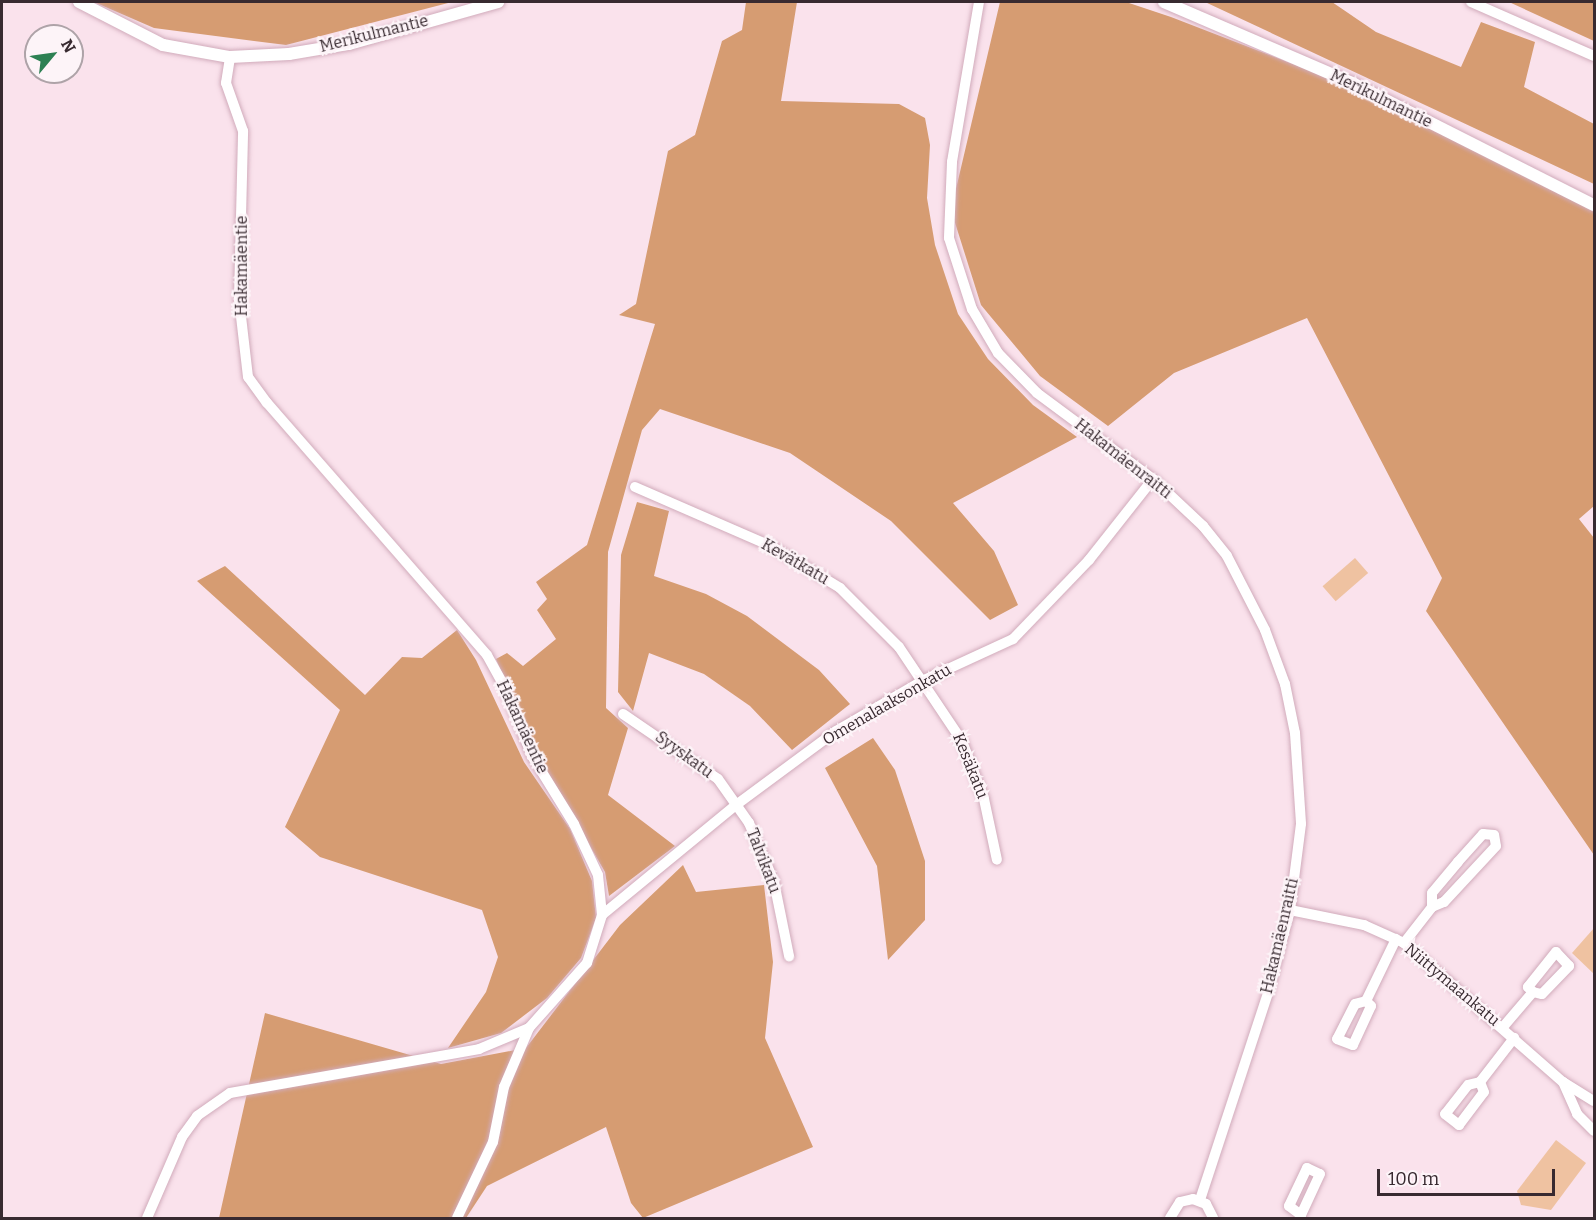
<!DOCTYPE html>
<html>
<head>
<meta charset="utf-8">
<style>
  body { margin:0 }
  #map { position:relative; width:1596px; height:1220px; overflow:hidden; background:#fae2ec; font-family:Bitter,serif }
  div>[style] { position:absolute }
  .green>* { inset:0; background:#efc2a1; transform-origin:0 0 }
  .forest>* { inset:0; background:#d69c72 }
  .roads { filter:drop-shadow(0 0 2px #d1abbb) drop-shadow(0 0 2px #d1abbb) }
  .minor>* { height:10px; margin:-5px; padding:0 5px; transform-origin:5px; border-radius:5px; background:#fff }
  .tertiary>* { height:12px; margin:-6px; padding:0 6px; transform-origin:6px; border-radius:6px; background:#fff }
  span { translate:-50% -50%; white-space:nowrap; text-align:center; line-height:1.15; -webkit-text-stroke:4.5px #fdf4f8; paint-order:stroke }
  .street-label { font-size:16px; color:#382a30 }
  .frame { position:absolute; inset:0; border:3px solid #382a30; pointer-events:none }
  .north { position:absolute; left:24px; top:24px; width:60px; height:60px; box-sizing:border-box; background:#fdf4f8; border:2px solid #aea3a8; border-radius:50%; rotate:61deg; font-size:16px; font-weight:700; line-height:24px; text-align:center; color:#382a30 }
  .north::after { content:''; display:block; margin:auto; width:21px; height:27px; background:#2d8053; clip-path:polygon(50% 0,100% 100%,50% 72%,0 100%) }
  .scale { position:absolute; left:1377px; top:1169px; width:178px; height:27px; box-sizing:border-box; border:3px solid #382a30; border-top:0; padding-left:8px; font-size:18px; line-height:21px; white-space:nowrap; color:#382a30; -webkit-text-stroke:4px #fdf4f8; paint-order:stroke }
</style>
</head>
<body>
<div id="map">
  <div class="green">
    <div style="left:1355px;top:558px;width:20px;height:43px;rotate:49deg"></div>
    <div style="clip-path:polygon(1594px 928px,1594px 974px,1572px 953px)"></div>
    <div style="clip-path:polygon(1556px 1140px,1586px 1163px,1551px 1210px,1521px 1205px,1517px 1191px)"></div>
  </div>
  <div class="forest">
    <div style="clip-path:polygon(94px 2px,452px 2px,286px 45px,154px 28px)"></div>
    <div style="clip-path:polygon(746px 2px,797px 2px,781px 101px,899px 104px,925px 118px,930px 145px,927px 198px,935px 245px,958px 314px,988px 359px,1033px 405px,1077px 437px,953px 503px,994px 551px,1018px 605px,990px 620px,891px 521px,790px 453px,660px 409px,642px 430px,608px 552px,606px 708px,628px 728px,608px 795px,675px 846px,609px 896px,605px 872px,536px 752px,496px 659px,507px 653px,523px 666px,556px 639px,537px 610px,547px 599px,536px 582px,587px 545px,655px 324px,619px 315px,636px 304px,668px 151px,695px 135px,722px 41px,742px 30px)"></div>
    <div style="clip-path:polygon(1000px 2px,1126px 2px,1171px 17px,1316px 73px,1594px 209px,1594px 506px,1579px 519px,1594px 538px,1594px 855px,1426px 611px,1442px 578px,1307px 318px,1174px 373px,1108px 426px,1040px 376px,981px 305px,951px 210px)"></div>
    <div style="clip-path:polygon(1205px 2px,1332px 2px,1376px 32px,1461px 67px,1481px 22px,1535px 42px,1524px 87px,1594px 124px,1594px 184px)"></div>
    <div style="clip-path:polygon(1509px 2px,1594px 2px,1594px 41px)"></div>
    <div style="clip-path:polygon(637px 502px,669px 511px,654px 576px,706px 594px,747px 616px,819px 670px,850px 704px,792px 750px,750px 706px,704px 674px,649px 653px,633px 711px,618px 692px,621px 555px)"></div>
    <div style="clip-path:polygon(225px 566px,365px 695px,402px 657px,422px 658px,457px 630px,476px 660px,524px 762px,570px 829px,592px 881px,596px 918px,581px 958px,547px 998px,501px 1033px,448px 1048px,486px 992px,498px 957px,482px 910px,320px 857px,285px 827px,340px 710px,197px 581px)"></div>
    <div style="clip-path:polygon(873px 738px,895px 770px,925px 861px,925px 920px,888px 960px,877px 866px,825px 768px)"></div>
    <div style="clip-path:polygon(683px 865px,696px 892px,764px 885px,773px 962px,765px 1038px,813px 1147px,643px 1218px,631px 1203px,606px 1127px,487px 1186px,466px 1218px,219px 1218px,265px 1013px,441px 1064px,526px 1048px,620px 925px)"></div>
  </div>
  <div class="roads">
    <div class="minor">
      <div style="left:979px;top:2px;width:162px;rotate:99.6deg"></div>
      <div style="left:952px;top:162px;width:76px;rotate:92.3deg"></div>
      <div style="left:949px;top:238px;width:75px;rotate:72.1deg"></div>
      <div style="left:972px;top:309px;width:51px;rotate:59.4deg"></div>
      <div style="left:998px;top:353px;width:56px;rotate:45.7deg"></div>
      <div style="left:1037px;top:393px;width:144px;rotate:36.6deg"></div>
      <div style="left:1153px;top:479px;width:69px;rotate:43.2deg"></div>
      <div style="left:1203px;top:526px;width:38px;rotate:51deg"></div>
      <div style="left:1227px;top:556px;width:83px;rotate:62.8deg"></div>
      <div style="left:1265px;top:630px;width:58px;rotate:69.7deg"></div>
      <div style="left:1285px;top:684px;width:50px;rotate:78.5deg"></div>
      <div style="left:1295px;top:733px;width:91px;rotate:86.2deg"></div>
      <div style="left:1301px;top:824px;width:87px;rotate:97.3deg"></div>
      <div style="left:1290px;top:910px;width:86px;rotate:104.8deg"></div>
      <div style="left:1268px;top:993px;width:218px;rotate:108.2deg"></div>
      <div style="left:1471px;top:2px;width:134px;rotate:23.7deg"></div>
      <div style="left:635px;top:487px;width:148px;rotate:23.5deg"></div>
      <div style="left:771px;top:546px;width:81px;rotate:31.3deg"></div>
      <div style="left:840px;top:588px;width:83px;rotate:45deg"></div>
      <div style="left:899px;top:647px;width:113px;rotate:56.2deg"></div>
      <div style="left:962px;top:741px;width:62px;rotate:69.2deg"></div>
      <div style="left:984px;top:799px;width:62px;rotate:78deg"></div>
      <div style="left:623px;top:714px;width:115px;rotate:34.4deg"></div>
      <div style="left:718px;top:779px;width:54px;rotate:54.8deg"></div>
      <div style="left:749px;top:823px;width:64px;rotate:67deg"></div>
      <div style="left:774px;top:882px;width:76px;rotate:78.5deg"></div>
      <div style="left:1290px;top:910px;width:76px;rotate:11.5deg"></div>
      <div style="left:1364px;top:925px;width:44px;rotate:24.2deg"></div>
      <div style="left:1404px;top:943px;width:211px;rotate:41.2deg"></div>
      <div style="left:1563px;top:1082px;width:36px;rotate:32deg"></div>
      <div style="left:602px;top:915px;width:173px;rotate:-39.4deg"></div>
      <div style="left:736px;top:805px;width:124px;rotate:-36.5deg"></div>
      <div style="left:836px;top:731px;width:102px;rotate:-30.1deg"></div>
      <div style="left:924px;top:680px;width:98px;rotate:-24.7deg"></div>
      <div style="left:1013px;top:639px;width:110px;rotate:-46.1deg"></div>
      <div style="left:1089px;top:560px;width:103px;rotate:-51.7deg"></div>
      <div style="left:1404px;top:943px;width:46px;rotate:-52.1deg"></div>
      <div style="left:1432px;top:907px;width:13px;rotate:-23deg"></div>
      <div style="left:1444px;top:902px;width:76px;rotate:-47.1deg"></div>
      <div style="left:1496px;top:846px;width:11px;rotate:-100deg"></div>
      <div style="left:1494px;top:835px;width:11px;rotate:-175deg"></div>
      <div style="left:1483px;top:834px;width:38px;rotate:132deg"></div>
      <div style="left:1458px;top:862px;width:40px;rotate:130deg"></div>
      <div style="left:1432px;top:893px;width:14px;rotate:90deg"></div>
      <div style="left:1366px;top:1001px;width:11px;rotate:165deg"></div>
      <div style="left:1355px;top:1004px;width:39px;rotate:117deg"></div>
      <div style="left:1337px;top:1039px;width:17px;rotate:21deg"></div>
      <div style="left:1353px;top:1045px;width:43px;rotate:-65.2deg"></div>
      <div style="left:1371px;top:1006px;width:7px;rotate:-135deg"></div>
      <div style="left:1366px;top:1001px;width:69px;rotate:-64.2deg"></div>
      <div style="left:1503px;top:1027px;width:46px;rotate:-49.4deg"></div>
      <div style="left:1533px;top:992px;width:9px;rotate:13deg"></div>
      <div style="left:1542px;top:994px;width:39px;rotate:-46deg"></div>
      <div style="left:1569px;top:966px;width:19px;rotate:-133deg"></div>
      <div style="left:1556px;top:952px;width:45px;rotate:128.7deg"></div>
      <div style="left:1528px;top:987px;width:7px;rotate:45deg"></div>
      <div style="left:1480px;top:1082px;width:12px;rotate:166deg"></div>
      <div style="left:1468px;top:1085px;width:37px;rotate:128deg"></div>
      <div style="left:1445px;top:1114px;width:18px;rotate:38deg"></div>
      <div style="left:1459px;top:1125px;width:41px;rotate:-52.9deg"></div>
      <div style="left:1484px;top:1092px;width:11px;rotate:-112deg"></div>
      <div style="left:1480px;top:1082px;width:56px;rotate:-52.3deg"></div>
      <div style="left:1563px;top:1082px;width:35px;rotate:66deg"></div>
      <div style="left:1577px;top:1114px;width:24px;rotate:45deg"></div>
      <div style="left:1307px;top:1168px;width:14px;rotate:25deg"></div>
      <div style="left:1320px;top:1174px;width:45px;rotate:114.9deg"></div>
      <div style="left:1301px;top:1215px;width:15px;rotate:-143deg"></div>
      <div style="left:1289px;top:1206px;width:42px;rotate:-64.7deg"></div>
      <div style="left:147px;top:1218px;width:88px;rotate:-66.6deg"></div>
      <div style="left:182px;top:1137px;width:26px;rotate:-54deg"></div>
      <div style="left:197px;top:1116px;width:40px;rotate:-34.9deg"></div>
      <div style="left:230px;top:1093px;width:253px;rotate:-10deg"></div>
      <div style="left:479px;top:1049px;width:54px;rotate:-22.8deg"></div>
      <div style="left:529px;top:1028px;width:87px;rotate:-48.3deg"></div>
      <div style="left:587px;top:963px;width:50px;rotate:-72.6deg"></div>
      <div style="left:602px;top:915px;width:40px;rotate:-95.7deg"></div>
      <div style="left:598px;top:875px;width:56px;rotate:-115.2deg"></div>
      <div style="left:574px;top:824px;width:80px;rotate:-121.7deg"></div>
      <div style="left:532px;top:756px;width:78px;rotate:-111.9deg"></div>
      <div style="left:503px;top:684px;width:33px;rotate:-119deg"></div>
      <div style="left:487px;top:655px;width:335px;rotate:-131.1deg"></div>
      <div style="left:267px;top:403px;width:32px;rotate:-126deg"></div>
      <div style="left:248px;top:377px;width:79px;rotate:-96.6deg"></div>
      <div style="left:239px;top:299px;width:168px;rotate:-88.6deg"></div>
      <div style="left:243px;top:131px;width:51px;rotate:-109.5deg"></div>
      <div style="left:226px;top:83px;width:26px;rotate:-81deg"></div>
      <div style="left:457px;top:1218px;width:84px;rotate:-64.7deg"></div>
      <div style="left:493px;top:1142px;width:56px;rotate:-78.7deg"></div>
      <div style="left:504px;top:1087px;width:64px;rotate:-67deg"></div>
      <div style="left:1170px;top:1218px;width:19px;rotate:-58deg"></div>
      <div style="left:1180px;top:1202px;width:13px;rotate:-13deg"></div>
      <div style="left:1193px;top:1199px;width:14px;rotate:21deg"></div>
      <div style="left:1206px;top:1204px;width:16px;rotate:63deg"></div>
    </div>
    <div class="tertiary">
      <div style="left:79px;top:2px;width:94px;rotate:27.1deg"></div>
      <div style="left:163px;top:45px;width:68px;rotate:10.2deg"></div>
      <div style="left:230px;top:57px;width:59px;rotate:-2.9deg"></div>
      <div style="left:289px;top:54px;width:61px;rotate:-9.5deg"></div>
      <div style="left:349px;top:44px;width:155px;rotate:-15.7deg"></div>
      <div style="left:1164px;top:2px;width:207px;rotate:23.3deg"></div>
      <div style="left:1354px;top:84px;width:269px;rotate:26.8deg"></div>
    </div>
  </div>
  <div class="street-label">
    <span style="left:374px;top:34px;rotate:-14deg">Merikulmantie</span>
    <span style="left:1381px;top:99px;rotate:26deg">Merikulmantie</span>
    <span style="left:242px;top:266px;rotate:-90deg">Hakamäentie</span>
    <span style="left:1123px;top:459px;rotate:38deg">Hakamäenraitti</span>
    <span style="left:795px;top:562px;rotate:30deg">Kevätkatu</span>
    <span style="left:887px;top:705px;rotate:-30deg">Omenalaaksonkatu</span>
    <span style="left:522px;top:727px;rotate:65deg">Hakamäentie</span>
    <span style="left:684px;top:755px;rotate:36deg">Syyskatu</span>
    <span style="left:970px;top:766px;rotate:68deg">Kesäkatu</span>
    <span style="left:763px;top:861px;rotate:69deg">Talvikatu</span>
    <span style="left:1280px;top:936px;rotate:-77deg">Hakamäenraitti</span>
    <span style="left:1452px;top:985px;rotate:40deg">Niittymaankatu</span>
  </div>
  <div class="frame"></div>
  <div class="north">N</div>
  <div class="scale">100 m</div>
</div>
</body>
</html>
